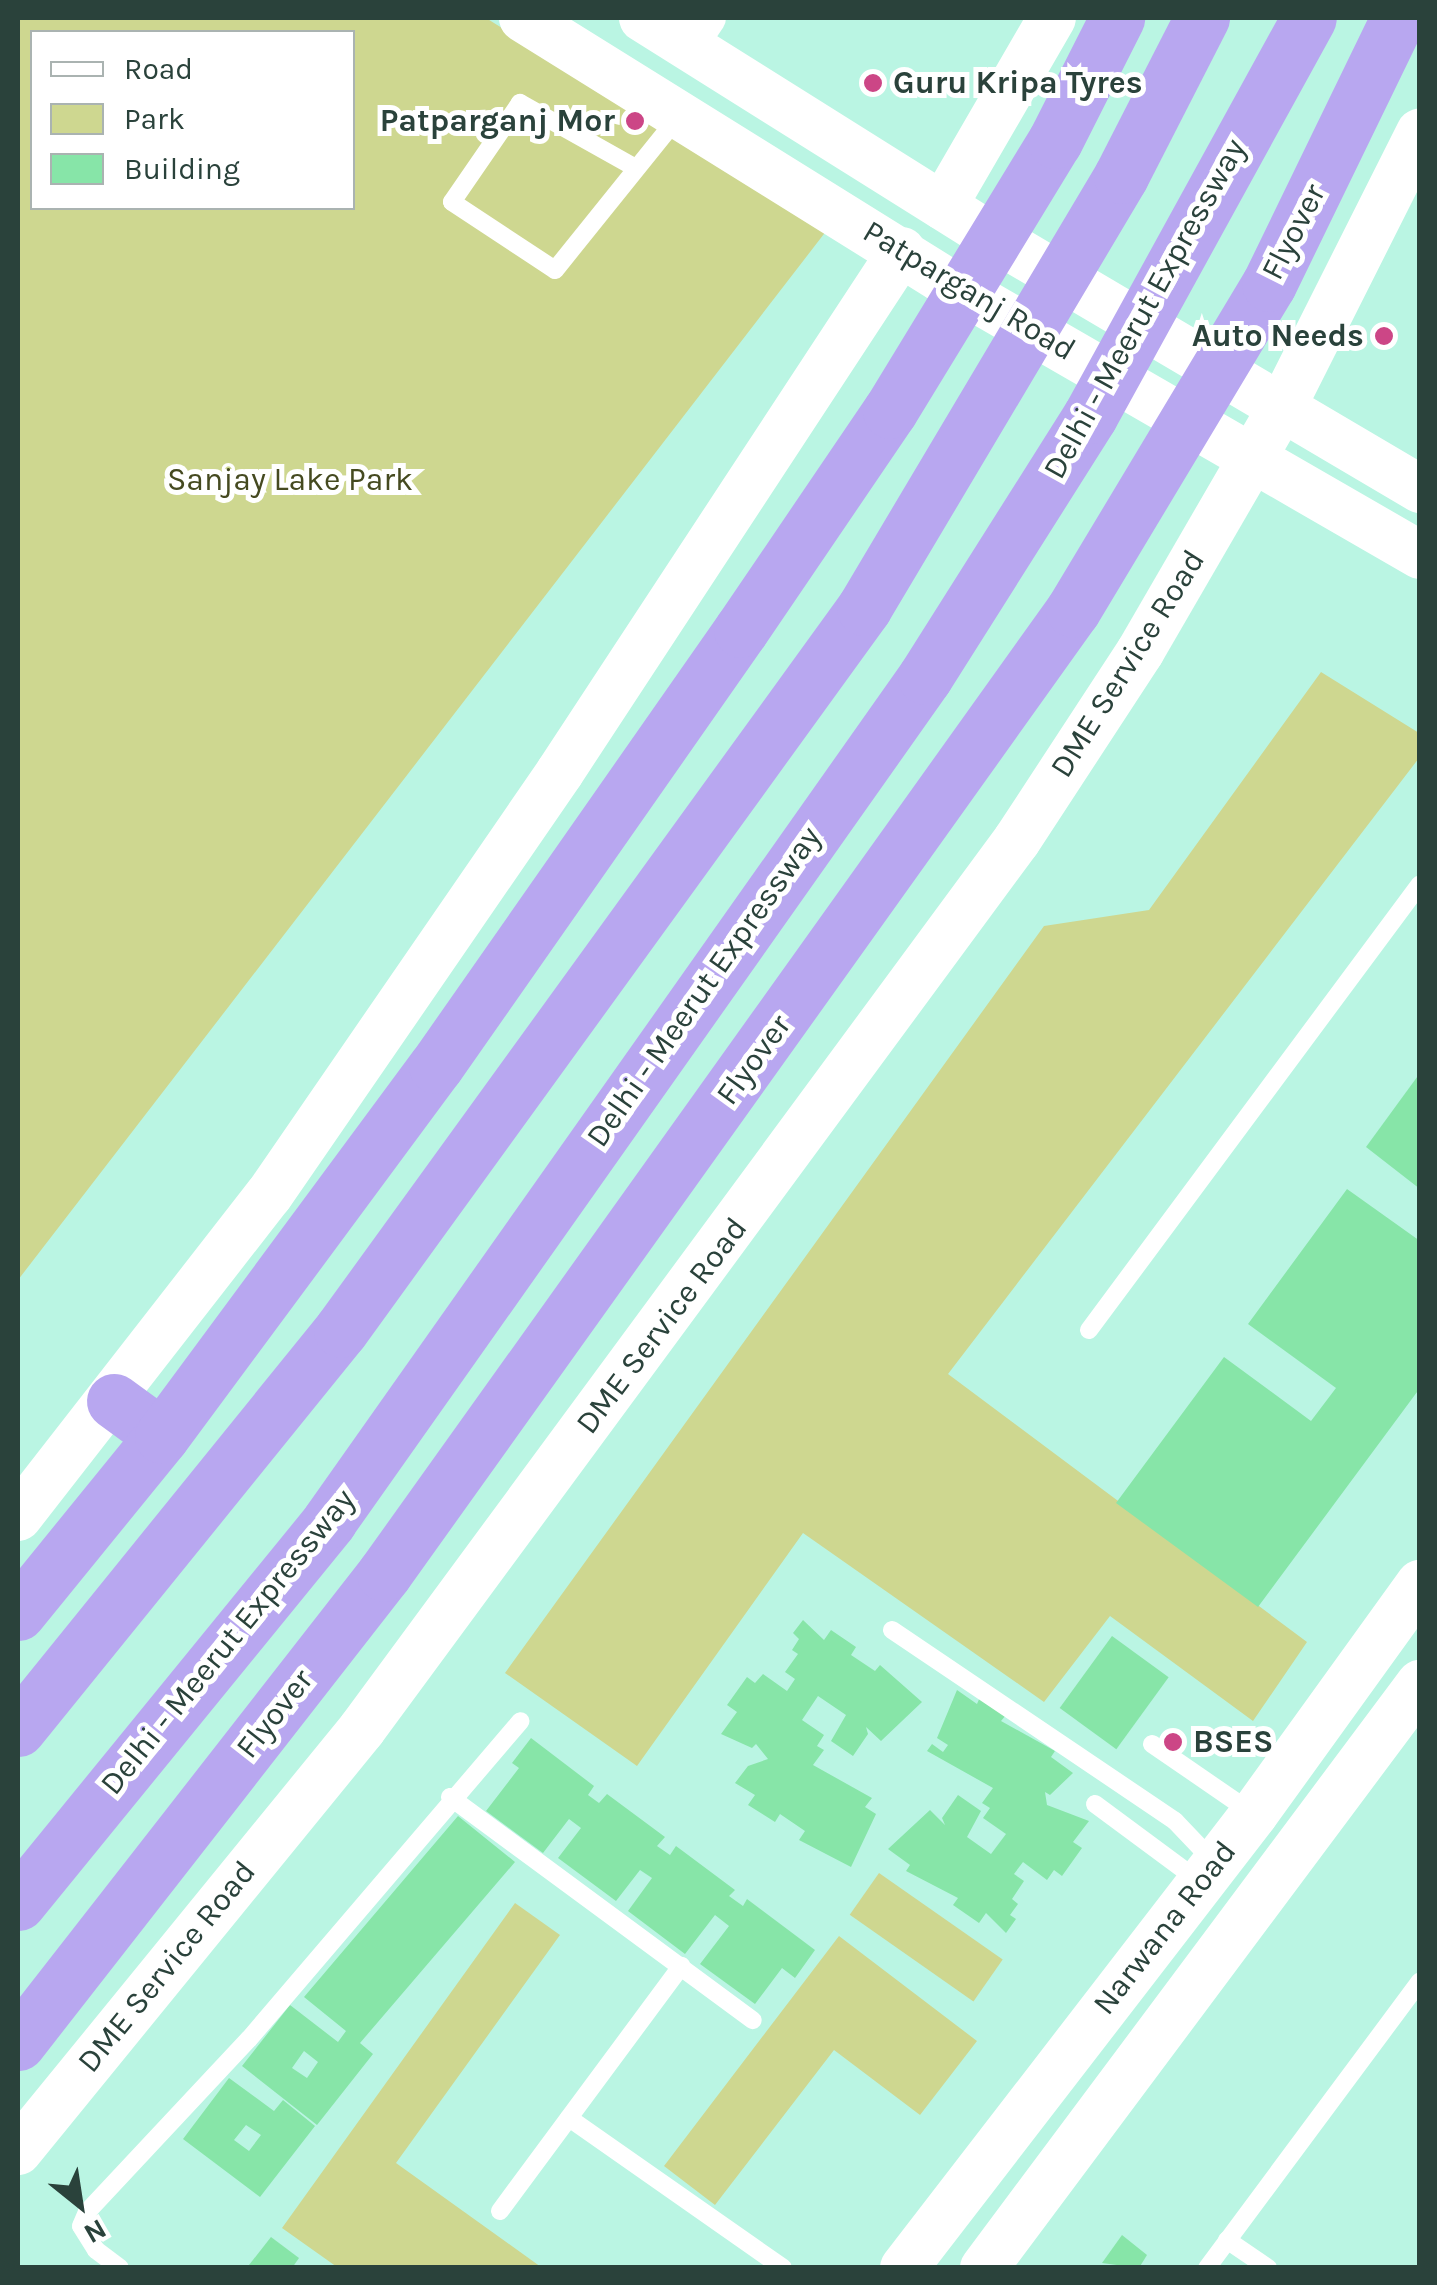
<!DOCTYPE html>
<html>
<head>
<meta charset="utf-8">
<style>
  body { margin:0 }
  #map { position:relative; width:1437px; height:2285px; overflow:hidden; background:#baf5e3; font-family:Karla,sans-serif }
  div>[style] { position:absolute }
  .green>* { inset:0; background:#ced790; transform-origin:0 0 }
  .building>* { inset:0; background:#87e5a8; transform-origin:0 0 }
  .lane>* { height:18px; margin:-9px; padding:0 9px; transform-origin:9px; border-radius:9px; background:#fff }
  .street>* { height:32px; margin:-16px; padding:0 16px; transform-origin:16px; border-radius:16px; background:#fff }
  .secondary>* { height:48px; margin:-24px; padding:0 24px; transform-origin:24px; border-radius:24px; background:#fff }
  .highway>* { height:55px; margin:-27.5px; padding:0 27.5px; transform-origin:27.5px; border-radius:27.5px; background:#b8a7f0 }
  .dots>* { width:28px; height:28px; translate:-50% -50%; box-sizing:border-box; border:5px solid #fff; border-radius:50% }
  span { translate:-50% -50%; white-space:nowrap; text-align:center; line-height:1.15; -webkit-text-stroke:10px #fff; paint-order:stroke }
  .poi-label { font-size:32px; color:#2a423b; font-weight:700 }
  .left { translate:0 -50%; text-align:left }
  .right { translate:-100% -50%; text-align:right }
  .street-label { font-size:32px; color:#2a423b }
  .park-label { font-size:32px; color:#454a20 }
  .frame { position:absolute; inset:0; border:20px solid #2a423b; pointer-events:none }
  .legend { position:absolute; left:30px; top:30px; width:325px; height:180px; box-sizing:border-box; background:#fff; border:2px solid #aab3b1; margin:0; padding:12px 18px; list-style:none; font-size:30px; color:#2a423b }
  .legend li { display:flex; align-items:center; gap:20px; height:50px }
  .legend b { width:50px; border:2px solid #aab3b1 }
  .north { position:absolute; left:30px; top:2155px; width:100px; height:100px; -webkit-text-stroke:8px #fff; paint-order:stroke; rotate:150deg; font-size:28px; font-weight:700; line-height:40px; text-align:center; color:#2a423b }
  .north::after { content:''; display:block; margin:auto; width:35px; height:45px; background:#2a423b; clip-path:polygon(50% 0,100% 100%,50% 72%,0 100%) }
</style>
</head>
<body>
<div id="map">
  <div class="green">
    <div style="clip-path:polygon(evenodd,18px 18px,486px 18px,827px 230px,18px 1280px,18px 18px,32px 32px,352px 32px,352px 208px,32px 208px,32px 32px)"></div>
    <div style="clip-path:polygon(1321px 672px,1419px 733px,1419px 758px,948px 1374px,1307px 1642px,1253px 1721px,1110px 1616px,1044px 1702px,803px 1533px,637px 1766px,505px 1673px,1044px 926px,1149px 910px)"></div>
    <div style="left:879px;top:1873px;width:151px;height:51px;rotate:35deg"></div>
    <div style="clip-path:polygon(515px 1903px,560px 1935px,396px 2163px,541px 2267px,337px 2267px,282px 2228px)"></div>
    <div style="clip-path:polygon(839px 1936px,977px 2041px,920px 2115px,834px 2050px,715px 2205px,664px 2166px)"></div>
  </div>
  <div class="building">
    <div style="clip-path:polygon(1420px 1073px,1420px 1189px,1366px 1147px)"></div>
    <div style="clip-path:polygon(1347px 1189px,1420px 1241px,1420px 1388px,1258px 1607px,1116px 1503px,1224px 1357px,1311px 1421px,1336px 1388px,1248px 1324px)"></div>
    <div style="clip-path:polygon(803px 1620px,824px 1640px,831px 1630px,856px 1647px,851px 1655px,875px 1671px,880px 1665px,922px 1702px,881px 1741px,866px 1727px,868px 1734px,853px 1756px,831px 1741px,846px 1715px,818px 1696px,802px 1720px,824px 1735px,817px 1746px,824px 1750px,813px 1765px,872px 1798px,865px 1807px,876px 1814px,851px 1867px,799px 1840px,805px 1831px,780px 1814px,775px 1822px,748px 1805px,755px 1795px,735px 1783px,748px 1766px,768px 1759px,756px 1744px,752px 1748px,721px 1734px,737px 1712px,727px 1705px,747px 1677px,755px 1683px,763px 1674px,787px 1691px,795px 1679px,785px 1672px,798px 1654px,792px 1650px,799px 1639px,793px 1633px)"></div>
    <div style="left:1112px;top:1636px;width:70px;height:89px;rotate:36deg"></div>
    <div style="clip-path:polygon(957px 1690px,977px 1704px,980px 1697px,1006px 1715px,1001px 1721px,1055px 1751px,1051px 1757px,1073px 1773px,1050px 1795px,1045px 1792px,1047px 1805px,1089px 1821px,1073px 1842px,1082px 1848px,1062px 1876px,1054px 1870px,1047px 1880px,1023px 1862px,1014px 1874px,1024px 1881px,1012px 1899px,1018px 1904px,1010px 1915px,1016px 1919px,1006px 1933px,986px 1913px,979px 1923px,953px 1905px,958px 1898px,906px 1871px,910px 1865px,888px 1849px,930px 1810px,945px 1825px,942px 1818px,958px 1795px,981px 1811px,967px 1837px,991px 1854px,1006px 1834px,983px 1818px,990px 1808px,982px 1803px,993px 1788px,927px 1751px,932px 1744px,943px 1752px,948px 1745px,937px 1738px)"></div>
    <div style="clip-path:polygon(531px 1738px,594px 1786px,588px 1795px,599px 1803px,607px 1794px,665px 1837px,657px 1846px,670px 1855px,676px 1846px,735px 1890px,729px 1896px,743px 1906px,747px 1899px,815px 1950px,795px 1978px,782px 1968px,755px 2004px,700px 1964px,729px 1926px,715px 1915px,685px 1954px,628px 1911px,652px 1878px,640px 1870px,616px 1901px,558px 1858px,581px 1828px,569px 1819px,543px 1853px,486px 1811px,519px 1768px,512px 1763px)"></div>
    <div style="clip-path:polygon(evenodd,458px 1816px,515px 1862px,360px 2043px,373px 2054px,317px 2125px,242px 2066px,290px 2005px,338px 2042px,346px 2031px,304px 1997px,458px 1816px,304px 2051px,318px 2062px,307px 2078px,292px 2068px,304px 2051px)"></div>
    <div style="clip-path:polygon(evenodd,229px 2078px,274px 2111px,283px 2100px,315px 2126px,260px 2197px,183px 2139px,229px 2078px,246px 2125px,261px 2135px,249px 2151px,234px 2140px,246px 2125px)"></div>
    <div style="clip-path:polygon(1122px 2235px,1147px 2255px,1139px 2268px,1102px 2263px)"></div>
    <div style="clip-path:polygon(271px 2237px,299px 2258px,292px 2268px,249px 2265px)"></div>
  </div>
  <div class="lane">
    <div style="left:634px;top:167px;width:131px;rotate:-150.7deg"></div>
    <div style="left:520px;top:103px;width:120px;rotate:124.5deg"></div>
    <div style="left:452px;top:202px;width:123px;rotate:33.4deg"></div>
    <div style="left:555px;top:270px;width:195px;rotate:-51.2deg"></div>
    <div style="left:1089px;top:1330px;width:555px;rotate:-53.42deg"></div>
    <div style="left:892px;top:1630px;width:341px;rotate:34deg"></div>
    <div style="left:1175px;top:1821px;width:58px;rotate:46.4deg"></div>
    <div style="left:1152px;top:1744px;width:124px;rotate:34.5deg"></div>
    <div style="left:450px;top:1797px;width:376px;rotate:36.4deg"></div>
    <div style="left:1095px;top:1804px;width:129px;rotate:36.5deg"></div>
    <div style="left:569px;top:2118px;width:261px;rotate:35deg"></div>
    <div style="left:500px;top:2211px;width:305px;rotate:-53.5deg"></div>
    <div style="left:1227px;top:2240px;width:50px;rotate:34.3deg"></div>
    <div style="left:120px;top:2268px;width:30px;rotate:-143deg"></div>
    <div style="left:96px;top:2250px;width:28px;rotate:-122deg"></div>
    <div style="left:81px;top:2226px;width:15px;rotate:-67deg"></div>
    <div style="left:87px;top:2212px;width:237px;rotate:-46.9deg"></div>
    <div style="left:249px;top:2039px;width:418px;rotate:-49.5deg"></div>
    <div style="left:1207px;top:2268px;width:357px;rotate:-53.4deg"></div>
  </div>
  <div class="street">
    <div style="left:692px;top:45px;width:32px;rotate:-56deg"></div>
  </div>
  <div class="secondary">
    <div style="left:523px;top:18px;width:494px;rotate:31.9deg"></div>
    <div style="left:942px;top:279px;width:552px;rotate:30deg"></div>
    <div style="left:643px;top:18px;width:399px;rotate:32.1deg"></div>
    <div style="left:981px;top:230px;width:510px;rotate:30.54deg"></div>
    <div style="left:943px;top:206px;width:217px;rotate:-59.9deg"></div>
    <div style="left:18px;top:1517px;width:408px;rotate:-52.1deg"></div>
    <div style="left:269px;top:1195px;width:513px;rotate:-55.47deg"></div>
    <div style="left:560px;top:772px;width:623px;rotate:-56.72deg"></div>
    <div style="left:18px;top:2151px;width:544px;rotate:-50.81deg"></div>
    <div style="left:362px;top:1729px;width:1104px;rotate:-53.62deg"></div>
    <div style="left:1017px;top:840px;width:225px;rotate:-56.8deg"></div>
    <div style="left:1140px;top:652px;width:285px;rotate:-59.9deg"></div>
    <div style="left:1283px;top:405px;width:305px;rotate:-63.3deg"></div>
    <div style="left:904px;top:2268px;width:573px;rotate:-52.37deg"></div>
    <div style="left:1254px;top:1814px;width:284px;rotate:-54.2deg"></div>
    <div style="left:984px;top:2268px;width:729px;rotate:-53.26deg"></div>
  </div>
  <div class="highway">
    <div style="left:114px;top:1401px;width:59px;rotate:36.1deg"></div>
    <div style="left:18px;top:1613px;width:228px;rotate:-50.9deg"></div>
    <div style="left:162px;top:1436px;width:460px;rotate:-53.5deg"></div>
    <div style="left:436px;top:1066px;width:532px;rotate:-55.03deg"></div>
    <div style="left:741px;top:630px;width:265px;rotate:-55.8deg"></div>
    <div style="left:890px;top:411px;width:316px;rotate:-58.6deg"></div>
    <div style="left:1055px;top:141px;width:138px;rotate:-63.2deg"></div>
    <div style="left:18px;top:1729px;width:513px;rotate:-51.01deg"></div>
    <div style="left:341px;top:1330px;width:892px;rotate:-54.08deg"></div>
    <div style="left:864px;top:608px;width:503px;rotate:-59.25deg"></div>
    <div style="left:1121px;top:176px;width:178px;rotate:-62.9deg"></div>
    <div style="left:18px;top:1903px;width:493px;rotate:-50.8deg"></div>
    <div style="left:329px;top:1521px;width:1033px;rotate:-54.77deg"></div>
    <div style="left:925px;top:677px;width:309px;rotate:-57.7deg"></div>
    <div style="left:1090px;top:416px;width:454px;rotate:-61.2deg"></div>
    <div style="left:18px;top:2043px;width:595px;rotate:-52.03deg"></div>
    <div style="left:384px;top:1574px;width:1185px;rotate:-54.45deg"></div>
    <div style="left:1073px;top:610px;width:380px;rotate:-59deg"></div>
    <div style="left:1269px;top:284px;width:296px;rotate:-64.1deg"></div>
  </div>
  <div class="dots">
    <div style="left:873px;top:83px;background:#cc4686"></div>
    <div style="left:635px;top:121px;background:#cc4686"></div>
    <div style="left:1384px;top:336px;background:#cc4686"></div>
    <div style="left:1173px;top:1742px;background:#cc4686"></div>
  </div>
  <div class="poi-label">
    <span class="left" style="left:893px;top:83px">Guru Kripa Tyres</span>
    <span class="right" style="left:615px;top:121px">Patparganj Mor</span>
    <span class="right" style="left:1364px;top:336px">Auto Needs</span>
    <span class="left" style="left:1193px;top:1742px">BSES</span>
  </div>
  <div class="street-label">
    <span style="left:1294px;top:232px;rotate:-63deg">Flyover</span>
    <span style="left:969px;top:291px;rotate:31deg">Patparganj Road</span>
    <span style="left:1145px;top:309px;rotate:-61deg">Delhi - Meerut Expressway</span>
    <span style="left:1128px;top:664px;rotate:-58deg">DME Service Road</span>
    <span style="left:704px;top:987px;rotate:-55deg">Delhi - Meerut Expressway</span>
    <span style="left:754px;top:1060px;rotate:-54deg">Flyover</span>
    <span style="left:662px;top:1326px;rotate:-53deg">DME Service Road</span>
    <span style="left:228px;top:1642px;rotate:-51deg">Delhi - Meerut Expressway</span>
    <span style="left:275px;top:1714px;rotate:-52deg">Flyover</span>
    <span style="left:1165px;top:1928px;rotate:-52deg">Narwana Road</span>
    <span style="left:167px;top:1967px;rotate:-51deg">DME Service Road</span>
  </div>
  <div class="park-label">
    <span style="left:290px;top:480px">Sanjay Lake Park</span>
  </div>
  <div class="frame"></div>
  <ul class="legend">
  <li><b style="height:12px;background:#fff"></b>Road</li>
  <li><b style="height:28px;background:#ced790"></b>Park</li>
  <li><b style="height:28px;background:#87e5a8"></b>Building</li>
  </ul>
  <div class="north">N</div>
</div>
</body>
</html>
